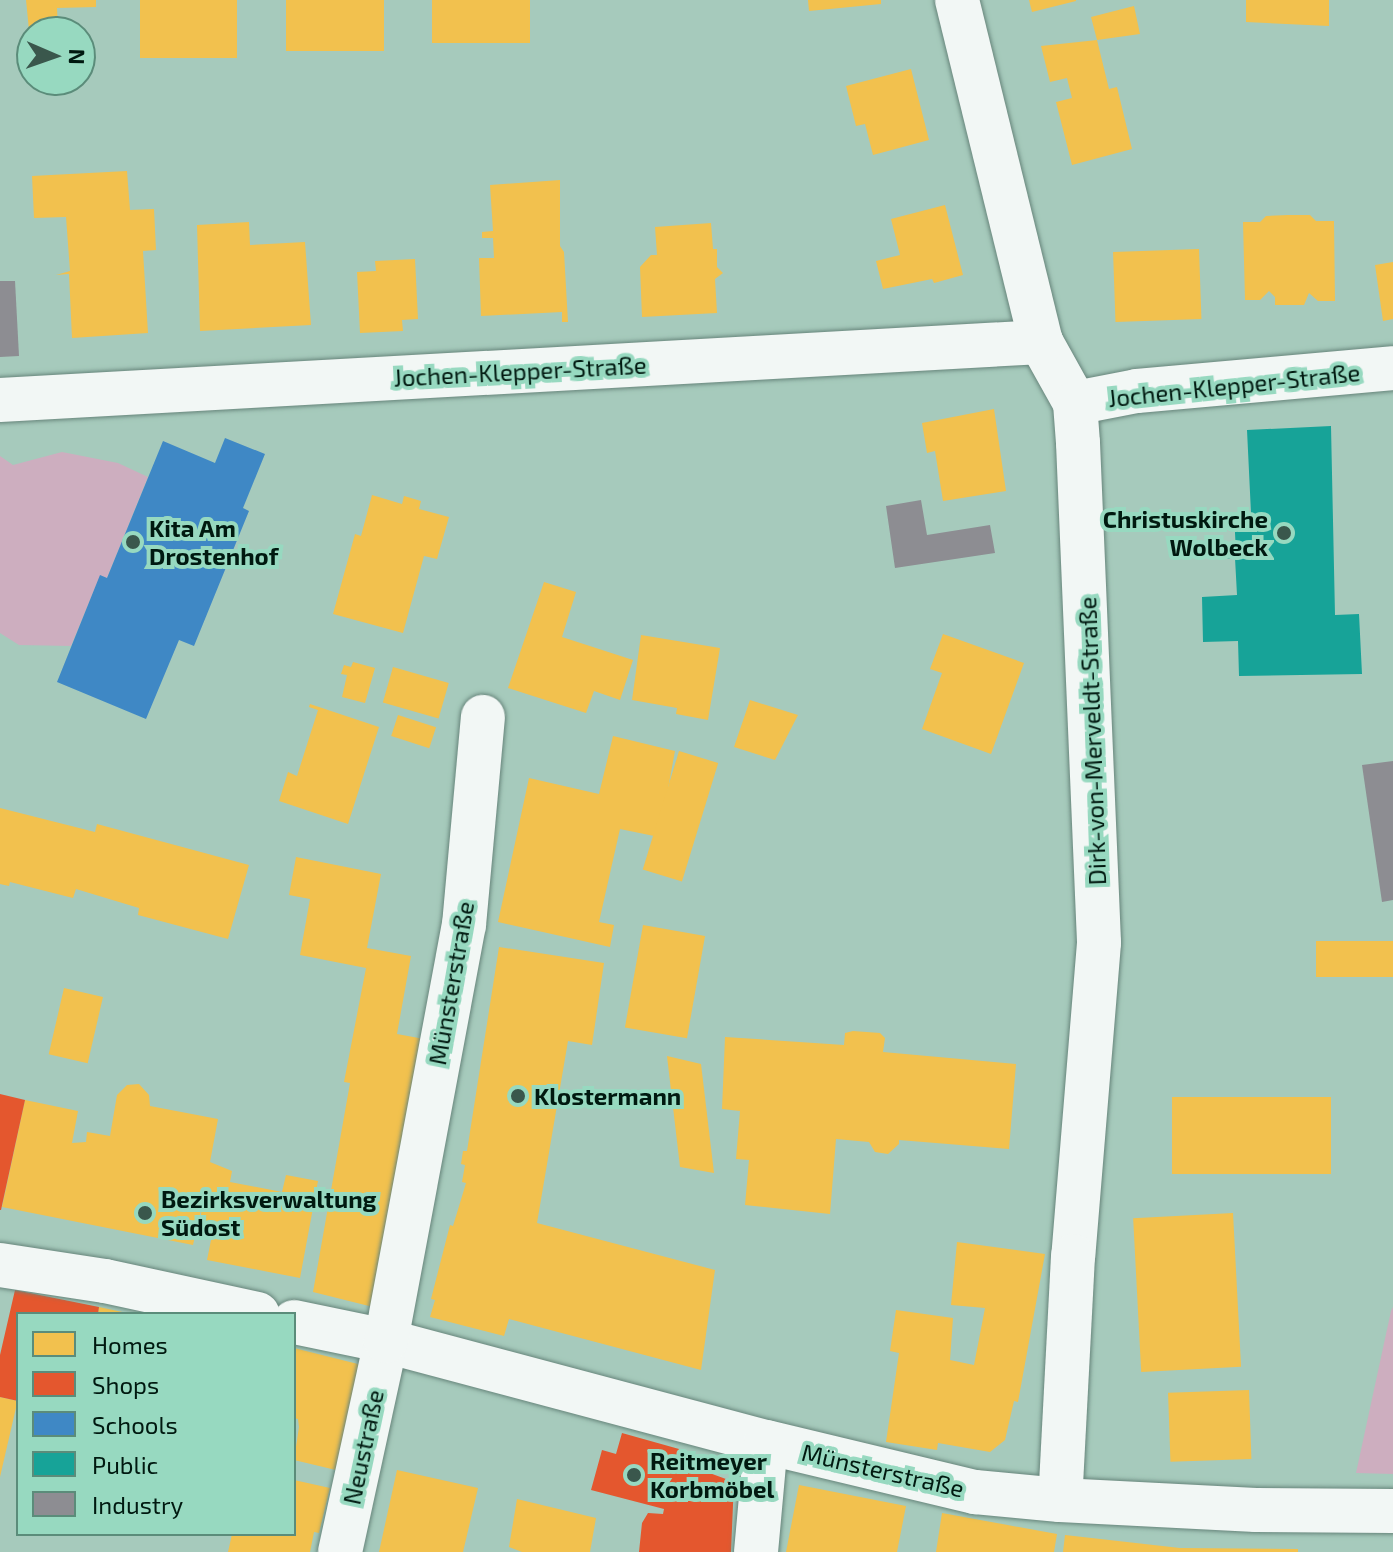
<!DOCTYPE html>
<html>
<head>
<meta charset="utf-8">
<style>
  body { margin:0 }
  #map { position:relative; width:1393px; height:1552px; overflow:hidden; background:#a6cabc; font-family:"Exo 2",sans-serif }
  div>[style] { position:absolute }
  .green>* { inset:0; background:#cdaebf }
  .homes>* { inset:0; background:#f2c14e; transform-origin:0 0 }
  .shops>* { inset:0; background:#e4572e }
  .schools>* { inset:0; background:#3f88c5 }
  .public>* { inset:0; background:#17a398 }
  .industry>* { inset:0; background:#8d8d92 }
  .roads { filter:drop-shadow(0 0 2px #67857b) drop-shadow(0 0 2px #67857b) }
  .minor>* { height:44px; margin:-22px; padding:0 22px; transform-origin:22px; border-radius:22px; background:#f2f7f5 }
  .dots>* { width:22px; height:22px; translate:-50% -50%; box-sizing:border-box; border:4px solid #97d9c0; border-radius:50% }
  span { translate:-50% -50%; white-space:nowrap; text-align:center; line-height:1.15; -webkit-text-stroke:8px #97d9c0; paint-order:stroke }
  .street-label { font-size:24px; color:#001910 }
  .poi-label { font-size:24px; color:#001910; font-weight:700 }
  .right { translate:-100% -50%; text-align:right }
  .left { translate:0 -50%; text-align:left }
  .legend { position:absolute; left:16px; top:1312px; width:280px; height:224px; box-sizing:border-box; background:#97d9c0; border:2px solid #5b8c7a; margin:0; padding:10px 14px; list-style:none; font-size:24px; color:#001910 }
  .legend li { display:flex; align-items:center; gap:16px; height:40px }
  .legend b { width:40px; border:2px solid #5b8c7a }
  .north { position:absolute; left:16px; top:16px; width:80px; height:80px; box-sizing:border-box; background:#97d9c0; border:2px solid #5b8c7a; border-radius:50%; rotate:92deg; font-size:22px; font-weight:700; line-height:32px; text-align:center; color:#001910 }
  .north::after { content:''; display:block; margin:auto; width:28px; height:36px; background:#3a574c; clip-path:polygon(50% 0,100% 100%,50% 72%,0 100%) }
</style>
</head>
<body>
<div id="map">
  <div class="green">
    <div style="clip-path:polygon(62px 452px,118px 463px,148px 477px,107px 578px,100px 576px,71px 646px,19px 645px,0 633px,0 456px,13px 465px)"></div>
    <div style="clip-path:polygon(1393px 1307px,1393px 1474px,1356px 1473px,1391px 1311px)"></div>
  </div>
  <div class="homes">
    <div style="clip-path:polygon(26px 0,96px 0,96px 7px,57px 8px,58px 29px,29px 30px)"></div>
    <div style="left:140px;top:0;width:97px;height:58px"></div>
    <div style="left:286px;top:0;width:98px;height:51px"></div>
    <div style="left:432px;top:0;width:98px;height:43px"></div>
    <div style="clip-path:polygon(808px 0,881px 0,881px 4px,809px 11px)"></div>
    <div style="clip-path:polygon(1029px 0,1076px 0,1076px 1px,1032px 12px)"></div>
    <div style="clip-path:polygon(1246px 0,1329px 0,1329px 26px,1246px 22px)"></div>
    <div style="clip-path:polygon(1134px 6px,1140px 34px,1097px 40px,1091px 17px)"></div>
    <div style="clip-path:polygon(1097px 40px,1109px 89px,1117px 87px,1132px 149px,1072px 165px,1056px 102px,1072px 98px,1067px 78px,1050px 82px,1041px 46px)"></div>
    <div style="clip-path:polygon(911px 69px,929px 140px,873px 155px,865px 124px,856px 126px,846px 86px)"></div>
    <div style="clip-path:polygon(127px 171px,130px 210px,154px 209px,156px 250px,143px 251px,148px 333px,72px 338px,69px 274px,56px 275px,70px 271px,66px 217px,34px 218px,32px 176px)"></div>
    <div style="clip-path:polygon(560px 180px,560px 246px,564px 252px,568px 322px,562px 322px,562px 312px,481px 316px,479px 258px,494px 258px,493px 238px,482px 238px,482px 232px,493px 231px,490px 185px)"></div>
    <div style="clip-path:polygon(945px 205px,963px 275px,934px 283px,932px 279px,883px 289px,876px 261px,900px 255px,891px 219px)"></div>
    <div style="clip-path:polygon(1288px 215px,1310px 215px,1316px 221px,1334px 221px,1335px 301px,1318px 301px,1309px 293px,1304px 305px,1275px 305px,1275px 297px,1269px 291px,1260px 300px,1245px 300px,1243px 222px,1260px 222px,1266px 216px)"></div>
    <div style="clip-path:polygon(249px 222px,250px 245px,305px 242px,311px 325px,200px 331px,197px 225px)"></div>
    <div style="clip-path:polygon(711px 223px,713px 249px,717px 249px,717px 267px,723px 273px,715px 279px,717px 313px,642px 317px,640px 267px,651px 255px,657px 255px,655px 227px)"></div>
    <div style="left:1199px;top:249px;width:70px;height:86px;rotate:88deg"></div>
    <div style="clip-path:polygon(415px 259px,418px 319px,402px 320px,403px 331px,360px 333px,357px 272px,376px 271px,375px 261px)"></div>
    <div style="clip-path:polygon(1393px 262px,1393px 319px,1383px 321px,1375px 265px)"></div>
    <div style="clip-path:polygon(994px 409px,1006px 491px,943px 501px,935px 451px,927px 453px,922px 423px)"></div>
    <div style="clip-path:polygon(372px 495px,402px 504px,404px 496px,421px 501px,419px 509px,449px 517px,437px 559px,424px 556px,403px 633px,333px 614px,355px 534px,361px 536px)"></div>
    <div style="clip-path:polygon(544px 582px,576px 592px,562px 637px,633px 660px,620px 700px,594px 691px,586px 713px,508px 688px)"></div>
    <div style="clip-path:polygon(943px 634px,1024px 663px,991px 754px,922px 729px,942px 673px,930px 669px)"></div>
    <div style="clip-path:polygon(641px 635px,720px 648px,708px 720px,676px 714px,677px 708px,632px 700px)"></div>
    <div style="clip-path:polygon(353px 662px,375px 668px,365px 703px,342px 697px,347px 675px,341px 674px,344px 665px,351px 667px)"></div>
    <div style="left:393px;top:667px;width:58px;height:37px;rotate:16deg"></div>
    <div style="clip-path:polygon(750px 700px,798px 715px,775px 760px,734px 747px)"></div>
    <div style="clip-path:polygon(310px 704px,379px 727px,348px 824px,279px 801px,288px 772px,297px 776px,318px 710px,309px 707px)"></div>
    <div style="left:398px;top:715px;width:40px;height:22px;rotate:18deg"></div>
    <div style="clip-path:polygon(613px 736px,675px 751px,659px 837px,620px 829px,599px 922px,614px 925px,610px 947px,498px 922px,529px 778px,599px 794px)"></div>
    <div style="left:679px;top:751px;width:41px;height:124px;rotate:17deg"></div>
    <div style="clip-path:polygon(0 808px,95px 832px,97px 824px,249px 865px,228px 939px,138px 915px,139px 908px,76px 889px,73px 898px,10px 882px,9px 886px,0 884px)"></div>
    <div style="clip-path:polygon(296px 857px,381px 874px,367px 948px,411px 956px,397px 1034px,424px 1039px,373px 1307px,313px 1292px,350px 1083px,344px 1082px,366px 968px,300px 955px,310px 899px,289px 895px)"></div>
    <div style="left:643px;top:925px;width:63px;height:104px;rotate:10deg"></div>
    <div style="left:1316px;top:941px;width:77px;height:36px"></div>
    <div style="clip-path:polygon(499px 947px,604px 963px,592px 1045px,568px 1041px,537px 1223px,715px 1270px,701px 1370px,509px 1319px,504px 1336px,430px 1317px,435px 1300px,431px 1299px,450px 1225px,453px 1226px,466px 1183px,462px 1182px,465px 1165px,461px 1164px,463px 1151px,467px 1151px)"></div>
    <div style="left:64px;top:988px;width:40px;height:68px;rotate:13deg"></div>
    <div style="clip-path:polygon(853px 1031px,880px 1033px,885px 1038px,883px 1052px,1016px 1064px,1009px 1149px,899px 1140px,899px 1144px,888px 1154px,875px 1152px,869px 1142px,836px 1139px,830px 1214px,745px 1205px,749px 1160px,736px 1159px,740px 1111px,722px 1109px,725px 1037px,844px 1045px,845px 1033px)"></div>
    <div style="clip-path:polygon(667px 1056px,701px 1064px,714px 1173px,680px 1167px)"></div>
    <div style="clip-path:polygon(139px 1084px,149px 1095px,150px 1106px,218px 1119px,210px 1162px,232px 1171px,230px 1182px,282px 1192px,286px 1175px,318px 1181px,300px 1278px,207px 1260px,213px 1230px,199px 1228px,203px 1201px,193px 1245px,2px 1207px,25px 1100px,78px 1111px,72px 1143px,86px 1142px,87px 1132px,110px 1136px,117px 1095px,127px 1085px)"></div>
    <div style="left:1331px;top:1097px;width:77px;height:159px;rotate:90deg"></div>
    <div style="left:1233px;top:1213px;width:154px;height:100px;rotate:87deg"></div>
    <div style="clip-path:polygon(957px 1242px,1045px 1254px,1018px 1402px,1014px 1401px,1005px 1440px,990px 1452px,938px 1443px,937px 1450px,886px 1442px,899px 1353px,890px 1351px,896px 1310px,953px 1318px,950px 1360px,974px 1365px,985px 1308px,951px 1305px)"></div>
    <div style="clip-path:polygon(99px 1307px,127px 1313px,127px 1314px,98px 1314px)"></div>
    <div style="clip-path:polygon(294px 1348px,366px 1366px,340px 1471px,294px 1460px,299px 1427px,298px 1419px,294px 1418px)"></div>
    <div style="left:1249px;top:1390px;width:69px;height:81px;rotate:88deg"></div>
    <div style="left:0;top:1397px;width:18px;height:126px;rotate:13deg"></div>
    <div style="clip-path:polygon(397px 1470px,478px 1488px,463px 1552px,379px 1552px)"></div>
    <div style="clip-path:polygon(294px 1480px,330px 1488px,319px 1533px,314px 1532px,310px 1552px,228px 1552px,232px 1534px,294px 1534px)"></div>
    <div style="clip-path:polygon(799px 1485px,906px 1506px,897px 1552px,786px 1552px)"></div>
    <div style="clip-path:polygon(517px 1499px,596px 1518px,590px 1552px,522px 1552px,509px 1547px)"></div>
    <div style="clip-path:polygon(942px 1513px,1057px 1534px,1054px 1552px,936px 1552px)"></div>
    <div style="clip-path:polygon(1065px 1535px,1180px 1548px,1298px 1549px,1298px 1552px,1063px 1552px)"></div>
  </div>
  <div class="shops">
    <div style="clip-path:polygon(0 1094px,25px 1100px,1px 1210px,0 1210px)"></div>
    <div style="clip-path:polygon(15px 1290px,99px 1307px,98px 1314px,18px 1314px,18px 1401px,0 1397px,0 1355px)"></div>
    <div style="clip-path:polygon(622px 1433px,679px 1449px,677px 1461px,734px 1482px,731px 1552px,639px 1552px,642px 1523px,648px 1513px,663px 1514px,664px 1509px,591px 1490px,602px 1450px,616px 1454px)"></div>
  </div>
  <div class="schools">
    <div style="clip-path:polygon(225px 438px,265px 454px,243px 508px,249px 511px,194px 646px,179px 640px,146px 719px,57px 682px,100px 575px,107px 578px,163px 441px,215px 463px)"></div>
  </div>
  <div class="public">
    <div style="clip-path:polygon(1331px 426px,1335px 615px,1359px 614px,1362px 674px,1239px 676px,1238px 641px,1203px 642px,1202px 597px,1237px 595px,1235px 558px,1216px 559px,1215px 554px,1236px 553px,1234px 513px,1251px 513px,1247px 430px)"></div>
  </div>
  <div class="industry">
    <div style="clip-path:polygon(0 281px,15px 281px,19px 356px,0 357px)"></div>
    <div style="clip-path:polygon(921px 500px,927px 535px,990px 525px,995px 553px,895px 568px,886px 506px)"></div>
    <div style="clip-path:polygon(1393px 761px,1393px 900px,1382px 902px,1362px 765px)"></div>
  </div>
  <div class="roads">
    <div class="minor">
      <div style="left:957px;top:0;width:352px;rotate:76.2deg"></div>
      <div style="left:1041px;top:342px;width:70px;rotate:60.9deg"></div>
      <div style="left:1075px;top:403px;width:40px;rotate:85.7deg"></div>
      <div style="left:1078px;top:443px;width:500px;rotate:87.59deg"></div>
      <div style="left:1099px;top:943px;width:314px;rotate:94.7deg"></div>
      <div style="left:1073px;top:1256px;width:244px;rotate:93deg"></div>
      <div style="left:0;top:400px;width:1043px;rotate:-3.19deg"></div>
      <div style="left:1075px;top:403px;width:63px;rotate:-11deg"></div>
      <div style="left:1137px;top:391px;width:257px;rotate:-5.1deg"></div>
      <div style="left:0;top:1265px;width:106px;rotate:8.7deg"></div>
      <div style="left:105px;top:1281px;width:156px;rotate:12.2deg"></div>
      <div style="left:294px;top:1322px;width:94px;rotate:11.7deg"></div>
      <div style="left:386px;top:1341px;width:393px;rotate:14.9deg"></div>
      <div style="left:766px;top:1442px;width:215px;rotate:13.5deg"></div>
      <div style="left:975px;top:1492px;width:85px;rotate:5.4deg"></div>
      <div style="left:1060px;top:1500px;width:196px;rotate:2.9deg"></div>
      <div style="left:1256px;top:1510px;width:137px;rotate:0.4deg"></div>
      <div style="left:340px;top:1552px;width:216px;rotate:-77.7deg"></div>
      <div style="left:386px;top:1341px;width:423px;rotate:-79.4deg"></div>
      <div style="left:464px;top:925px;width:209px;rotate:-84.8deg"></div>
      <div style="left:756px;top:1552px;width:110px;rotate:-84.8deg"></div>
    </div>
  </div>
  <div class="dots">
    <div style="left:1284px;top:533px;background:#3a574c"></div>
    <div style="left:133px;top:542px;background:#3a574c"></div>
    <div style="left:518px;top:1096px;background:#3a574c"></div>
    <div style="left:145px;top:1213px;background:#3a574c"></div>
    <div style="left:634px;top:1475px;background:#3a574c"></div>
  </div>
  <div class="street-label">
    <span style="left:520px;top:371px;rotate:-3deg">Jochen-Klepper-Straße</span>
    <span style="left:1234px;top:385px;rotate:-6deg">Jochen-Klepper-Straße</span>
    <span style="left:1092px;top:741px;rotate:-92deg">Dirk-von-Merveldt-Straße</span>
    <span style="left:451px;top:983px;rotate:-80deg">Münsterstraße</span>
    <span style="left:363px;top:1447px;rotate:-78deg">Neustraße</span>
    <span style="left:883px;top:1470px;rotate:13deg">Münsterstraße</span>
  </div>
  <div class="poi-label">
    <span class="right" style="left:1268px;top:533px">Christuskirche<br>Wolbeck</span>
    <span class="left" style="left:149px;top:542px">Kita Am<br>Drostenhof</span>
    <span class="left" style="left:534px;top:1096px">Klostermann</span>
    <span class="left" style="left:161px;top:1213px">Bezirksverwaltung<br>Südost</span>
    <span class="left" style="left:650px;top:1475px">Reitmeyer<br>Korbmöbel</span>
  </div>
  <ul class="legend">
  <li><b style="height:22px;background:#f2c14e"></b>Homes</li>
  <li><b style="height:22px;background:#e4572e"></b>Shops</li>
  <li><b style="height:22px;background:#3f88c5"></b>Schools</li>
  <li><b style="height:22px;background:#17a398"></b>Public</li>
  <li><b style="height:22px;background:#8d8d92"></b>Industry</li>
  </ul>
  <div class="north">N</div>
</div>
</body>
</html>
